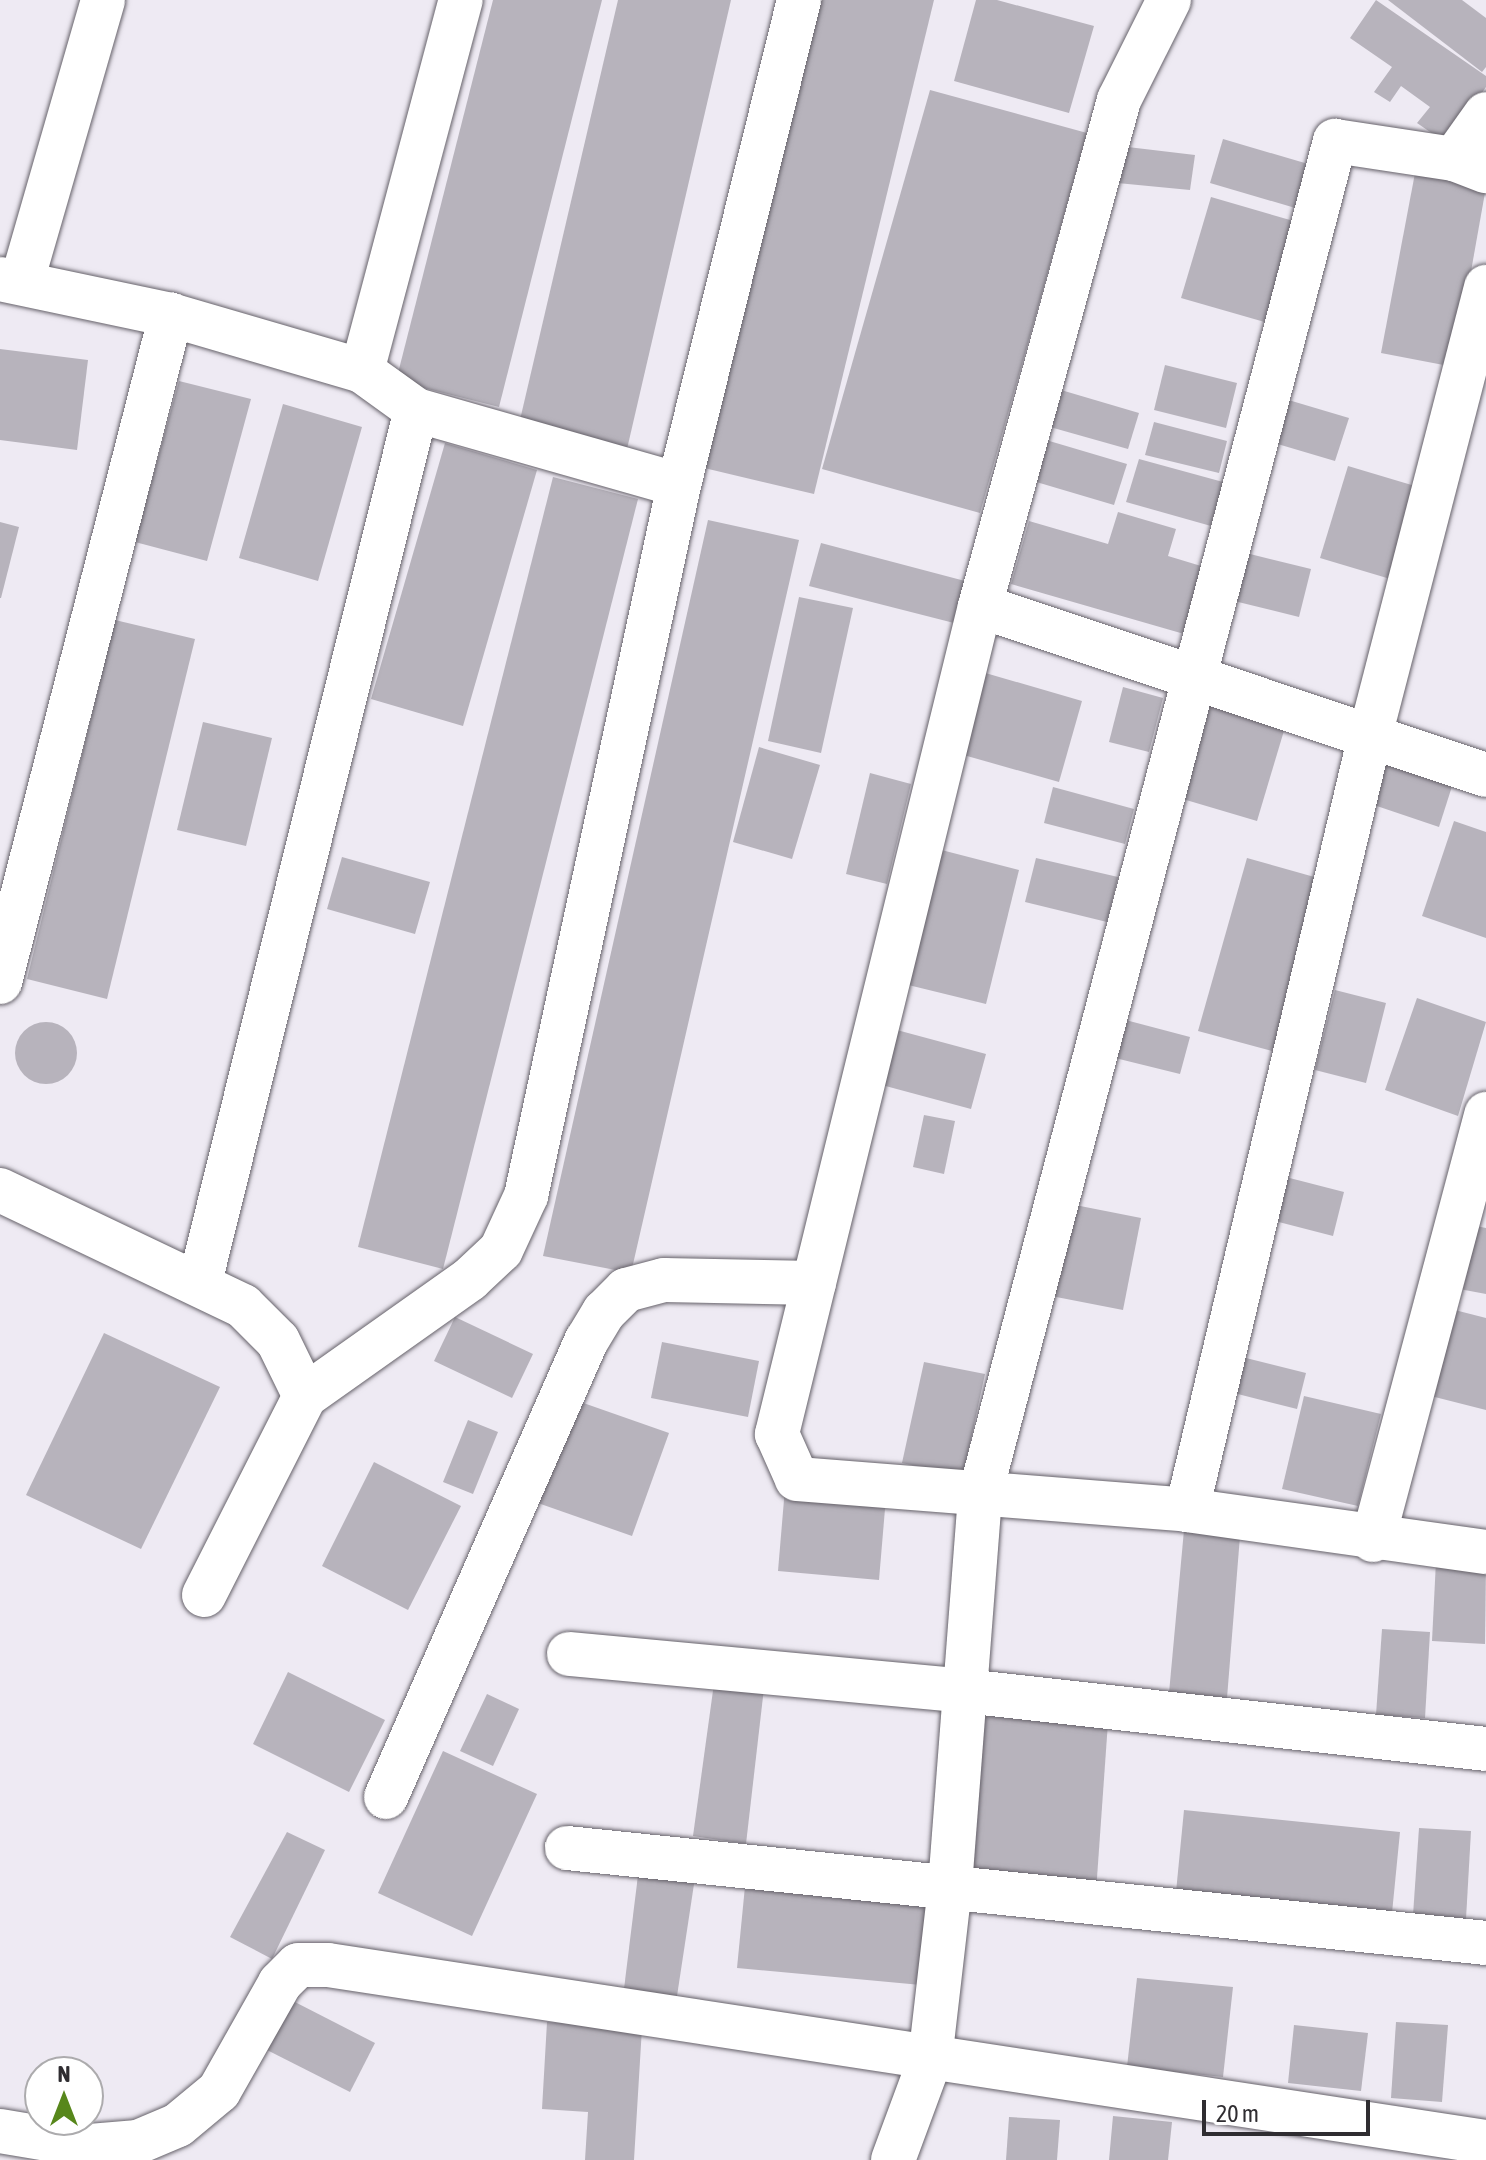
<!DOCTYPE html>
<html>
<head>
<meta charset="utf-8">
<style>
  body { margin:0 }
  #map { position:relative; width:1486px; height:2160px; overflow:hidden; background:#eeeaf3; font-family:"Asap Condensed",sans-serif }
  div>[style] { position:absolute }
  .building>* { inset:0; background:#b7b3bc }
  .round { border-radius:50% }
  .roads { filter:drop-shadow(0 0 2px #66626a) drop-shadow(0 0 2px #66626a) }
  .minor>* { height:44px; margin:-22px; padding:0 22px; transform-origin:22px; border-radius:22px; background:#fff }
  span { translate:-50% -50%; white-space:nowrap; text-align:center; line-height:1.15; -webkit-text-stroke:8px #fff; paint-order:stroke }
  .north { position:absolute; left:24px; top:2056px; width:80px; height:80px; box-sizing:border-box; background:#fff; border:2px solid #acabad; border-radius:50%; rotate:0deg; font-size:22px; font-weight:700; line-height:32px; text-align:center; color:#2f2d31 }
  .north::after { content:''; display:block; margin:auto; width:28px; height:36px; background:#57871b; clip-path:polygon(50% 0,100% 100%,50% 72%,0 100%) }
  .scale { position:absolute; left:1202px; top:2100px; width:168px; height:36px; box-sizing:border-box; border:4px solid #2f2d31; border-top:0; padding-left:10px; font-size:24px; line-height:28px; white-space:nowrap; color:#2f2d31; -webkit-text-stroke:6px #fff; paint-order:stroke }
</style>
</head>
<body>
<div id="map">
  <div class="building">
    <div style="clip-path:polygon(493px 0,602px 0,499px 407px,396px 381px)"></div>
    <div style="clip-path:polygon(618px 0,731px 0,624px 462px,516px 437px)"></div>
    <div style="clip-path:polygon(814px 0,934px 0,814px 494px,700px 467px)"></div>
    <div style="clip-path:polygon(976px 0,997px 0,1094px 26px,1069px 113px,954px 81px)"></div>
    <div style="clip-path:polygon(1376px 0,1486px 76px,1486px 87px,1446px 143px,1417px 123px,1430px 107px,1401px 86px,1390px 102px,1374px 92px,1392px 67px,1350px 38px)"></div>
    <div style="clip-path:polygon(1388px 0,1462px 0,1486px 18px,1486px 67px,1482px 72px)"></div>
    <div style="clip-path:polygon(930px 90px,1087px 133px,980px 513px,822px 469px)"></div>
    <div style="clip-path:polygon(1223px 139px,1315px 166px,1302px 210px,1210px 183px)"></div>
    <div style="clip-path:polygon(1111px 145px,1195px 155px,1190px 190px,1107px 182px)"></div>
    <div style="clip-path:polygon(1415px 173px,1486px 187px,1454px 367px,1381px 353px)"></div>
    <div style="clip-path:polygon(1211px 197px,1297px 222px,1268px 323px,1181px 298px)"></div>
    <div style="clip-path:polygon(0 349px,88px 360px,77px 450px,0 440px)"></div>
    <div style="clip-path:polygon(1165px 365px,1237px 383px,1226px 428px,1154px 410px)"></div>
    <div style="clip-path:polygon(179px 381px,251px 399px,207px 561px,135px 542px)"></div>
    <div style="clip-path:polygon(1061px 390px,1139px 413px,1128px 449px,1050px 427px)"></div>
    <div style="clip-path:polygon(1275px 396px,1349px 418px,1335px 461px,1261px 439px)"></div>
    <div style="clip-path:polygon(283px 404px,362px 427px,318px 581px,239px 558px)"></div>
    <div style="clip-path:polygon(1154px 422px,1227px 441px,1219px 473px,1145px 455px)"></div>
    <div style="clip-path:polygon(1046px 440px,1127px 464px,1114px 505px,1033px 481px)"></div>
    <div style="clip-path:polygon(445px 443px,537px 470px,463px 726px,371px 699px)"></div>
    <div style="clip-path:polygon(1139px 459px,1223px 482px,1211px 526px,1126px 502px)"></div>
    <div style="clip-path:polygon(1348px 466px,1425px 489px,1397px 581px,1320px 558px)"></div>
    <div style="clip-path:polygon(553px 477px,638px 499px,443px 1269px,358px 1247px)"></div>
    <div style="clip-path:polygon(1118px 512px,1176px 529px,1168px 556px,1211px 569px,1191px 636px,1011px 584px,1029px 521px,1108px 544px)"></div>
    <div style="clip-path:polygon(708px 520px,799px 540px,631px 1273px,543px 1256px)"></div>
    <div style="clip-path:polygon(0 522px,19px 527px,1px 598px,0 598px)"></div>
    <div style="clip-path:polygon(821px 543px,965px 581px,954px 623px,809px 586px)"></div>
    <div style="clip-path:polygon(1242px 552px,1311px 569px,1299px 617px,1230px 600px)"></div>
    <div style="clip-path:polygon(799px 597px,853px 608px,821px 753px,768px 741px)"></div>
    <div style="clip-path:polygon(115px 620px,195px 639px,107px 999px,27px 979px)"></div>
    <div style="clip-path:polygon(982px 672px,1082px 701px,1059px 782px,960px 754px)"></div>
    <div style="clip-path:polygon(1123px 687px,1163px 698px,1149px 752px,1109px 742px)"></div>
    <div style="clip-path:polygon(1205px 700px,1286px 724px,1257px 821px,1176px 797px)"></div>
    <div style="clip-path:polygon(203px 722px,272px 738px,246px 846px,177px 830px)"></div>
    <div style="clip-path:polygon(759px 747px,820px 765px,792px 859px,733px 842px)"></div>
    <div style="clip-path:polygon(1379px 752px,1455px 777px,1439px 827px,1362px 801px)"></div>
    <div style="clip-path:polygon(870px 773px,911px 784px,887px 884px,846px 874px)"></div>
    <div style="clip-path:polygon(1053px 787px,1134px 809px,1125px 844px,1044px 823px)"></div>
    <div style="clip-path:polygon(1454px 821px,1486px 832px,1486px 938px,1422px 916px)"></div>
    <div style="clip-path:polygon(926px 846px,1019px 870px,986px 1004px,892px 981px)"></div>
    <div style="clip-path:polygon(342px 857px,430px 882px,415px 934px,327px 909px)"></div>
    <div style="clip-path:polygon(1036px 858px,1118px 877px,1107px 922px,1025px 902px)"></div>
    <div style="clip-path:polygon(1247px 858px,1325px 880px,1276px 1052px,1198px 1031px)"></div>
    <div style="clip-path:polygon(1335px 990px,1386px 1003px,1366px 1083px,1315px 1070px)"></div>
    <div style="clip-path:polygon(1417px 998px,1486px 1022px,1458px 1116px,1385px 1090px)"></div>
    <div style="clip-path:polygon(1118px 1018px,1190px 1037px,1180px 1074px,1107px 1056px)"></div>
    <div class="round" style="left:15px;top:1022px;width:62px;height:62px"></div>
    <div style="clip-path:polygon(882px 1026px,986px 1054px,971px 1109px,867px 1081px)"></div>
    <div style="clip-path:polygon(924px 1115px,955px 1121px,944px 1174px,913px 1167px)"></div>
    <div style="clip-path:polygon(1278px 1175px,1344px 1192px,1333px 1236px,1267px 1219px)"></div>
    <div style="clip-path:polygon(1065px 1203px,1141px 1218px,1123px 1310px,1046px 1295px)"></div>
    <div style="clip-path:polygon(1466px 1224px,1486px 1228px,1486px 1294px,1454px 1288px)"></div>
    <div style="clip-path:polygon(1443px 1307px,1486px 1318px,1486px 1410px,1423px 1394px)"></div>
    <div style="clip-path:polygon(455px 1317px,533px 1354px,512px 1398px,434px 1361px)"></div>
    <div style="clip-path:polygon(104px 1333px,220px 1387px,141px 1549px,26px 1495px)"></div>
    <div style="clip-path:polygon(662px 1342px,759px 1361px,748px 1417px,651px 1398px)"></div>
    <div style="clip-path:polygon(1234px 1355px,1306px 1373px,1297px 1409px,1226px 1391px)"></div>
    <div style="clip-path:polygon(924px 1362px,985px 1374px,963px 1476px,902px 1463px)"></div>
    <div style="clip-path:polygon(1304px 1396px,1381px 1414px,1358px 1506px,1282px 1489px)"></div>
    <div style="clip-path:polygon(572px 1399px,669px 1433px,632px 1536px,535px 1502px)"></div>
    <div style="clip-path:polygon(468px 1420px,498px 1432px,473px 1494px,443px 1482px)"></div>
    <div style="clip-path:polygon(374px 1462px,461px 1506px,408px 1610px,322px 1566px)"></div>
    <div style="clip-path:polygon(785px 1488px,886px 1497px,879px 1580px,778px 1571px)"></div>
    <div style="clip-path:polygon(1184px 1530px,1240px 1536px,1227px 1698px,1169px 1693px)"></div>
    <div style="clip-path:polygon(1436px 1561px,1486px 1563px,1485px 1644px,1432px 1641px)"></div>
    <div style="clip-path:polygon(1382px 1629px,1430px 1632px,1425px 1718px,1376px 1715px)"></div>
    <div style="clip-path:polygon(288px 1672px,385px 1720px,349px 1792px,253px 1744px)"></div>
    <div style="clip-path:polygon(715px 1676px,764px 1688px,746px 1844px,693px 1836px)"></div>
    <div style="clip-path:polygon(487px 1694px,519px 1709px,493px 1766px,460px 1751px)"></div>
    <div style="clip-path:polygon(972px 1699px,1109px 1708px,1096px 1892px,959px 1882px)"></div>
    <div style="clip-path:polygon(443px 1751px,537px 1794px,472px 1936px,378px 1893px)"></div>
    <div style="clip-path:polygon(1184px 1810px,1400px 1832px,1392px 1913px,1176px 1892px)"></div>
    <div style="clip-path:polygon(1419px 1828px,1471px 1831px,1466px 1919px,1413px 1915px)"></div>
    <div style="clip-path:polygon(287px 1832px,325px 1850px,272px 1959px,230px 1937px)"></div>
    <div style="clip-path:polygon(639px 1867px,696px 1871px,677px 1996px,623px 1997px)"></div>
    <div style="clip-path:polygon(746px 1876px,930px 1893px,921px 1985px,737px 1968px)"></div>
    <div style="clip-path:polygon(1137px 1978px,1233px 1987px,1223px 2077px,1127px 2067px)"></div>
    <div style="clip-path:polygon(291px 2000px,375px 2043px,350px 2092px,265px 2049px)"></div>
    <div style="clip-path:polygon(547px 2022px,642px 2028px,634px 2160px,585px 2160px,588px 2112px,542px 2109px)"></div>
    <div style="clip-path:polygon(1396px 2022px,1448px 2025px,1442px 2102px,1391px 2098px)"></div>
    <div style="clip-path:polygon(1294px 2025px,1368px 2033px,1361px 2091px,1288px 2083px)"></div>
    <div style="clip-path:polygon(1113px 2116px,1172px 2122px,1168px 2160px,1109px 2160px)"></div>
    <div style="clip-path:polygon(1009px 2117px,1060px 2120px,1057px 2160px,1006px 2160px)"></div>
  </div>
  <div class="roads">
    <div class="minor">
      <div style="left:1169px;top:0;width:112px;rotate:116.6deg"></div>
      <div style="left:1119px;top:100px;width:525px;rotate:105.36deg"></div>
      <div style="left:980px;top:606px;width:853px;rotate:103.78deg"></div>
      <div style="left:777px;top:1434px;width:49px;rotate:66deg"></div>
      <div style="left:797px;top:1479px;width:391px;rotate:4.5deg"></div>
      <div style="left:1187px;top:1510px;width:302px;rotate:8deg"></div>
      <div style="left:1454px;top:159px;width:55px;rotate:-54.6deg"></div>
      <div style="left:0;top:279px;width:175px;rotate:11.9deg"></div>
      <div style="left:171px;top:315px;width:199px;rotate:16.3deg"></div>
      <div style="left:362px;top:371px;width:67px;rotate:35.8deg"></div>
      <div style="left:416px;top:410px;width:273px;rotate:15.9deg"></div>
      <div style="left:22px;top:281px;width:292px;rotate:-73.9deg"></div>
      <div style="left:362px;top:371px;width:384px;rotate:-75.1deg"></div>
      <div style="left:980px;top:606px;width:533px;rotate:18.47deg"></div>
      <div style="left:0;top:982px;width:689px;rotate:-75.62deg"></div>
      <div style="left:0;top:1190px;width:269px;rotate:25.5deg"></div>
      <div style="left:243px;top:1306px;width:49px;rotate:45deg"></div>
      <div style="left:278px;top:1341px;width:61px;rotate:63.9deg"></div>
      <div style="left:200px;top:1282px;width:898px;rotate:-76.09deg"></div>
      <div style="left:1187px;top:1510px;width:795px;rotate:-76.7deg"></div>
      <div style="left:1370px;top:736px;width:464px;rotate:-75.5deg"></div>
      <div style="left:1373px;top:1540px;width:441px;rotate:-75.1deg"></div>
      <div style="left:204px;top:1595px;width:223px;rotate:-63.1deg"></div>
      <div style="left:305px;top:1396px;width:202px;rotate:-35.3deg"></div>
      <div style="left:470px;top:1279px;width:42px;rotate:-43.1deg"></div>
      <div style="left:501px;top:1250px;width:60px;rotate:-65.2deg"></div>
      <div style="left:526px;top:1196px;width:727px;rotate:-77.86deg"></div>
      <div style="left:679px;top:485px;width:500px;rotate:-76.1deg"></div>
      <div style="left:569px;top:1654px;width:398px;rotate:5.3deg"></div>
      <div style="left:965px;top:1691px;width:524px;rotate:6.35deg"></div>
      <div style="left:386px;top:1797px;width:499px;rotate:-66.3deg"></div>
      <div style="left:587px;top:1340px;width:33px;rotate:-59deg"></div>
      <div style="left:604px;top:1312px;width:31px;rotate:-45deg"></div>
      <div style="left:626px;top:1290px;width:39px;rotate:-15deg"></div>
      <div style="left:664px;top:1280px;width:150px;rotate:1.1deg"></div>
      <div style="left:567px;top:1848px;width:924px;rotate:5.9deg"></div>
      <div style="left:0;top:2131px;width:91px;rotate:9.5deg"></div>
      <div style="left:90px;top:2146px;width:48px;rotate:-4.8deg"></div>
      <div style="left:138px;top:2142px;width:43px;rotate:-23deg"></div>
      <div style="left:178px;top:2125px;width:53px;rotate:-39.7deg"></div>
      <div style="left:219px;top:2091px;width:124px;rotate:-60.5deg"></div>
      <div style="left:280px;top:1983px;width:25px;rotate:-45deg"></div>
      <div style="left:298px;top:1965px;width:30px"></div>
      <div style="left:328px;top:1965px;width:1171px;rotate:8.69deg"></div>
      <div style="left:893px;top:2160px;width:107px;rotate:-69.7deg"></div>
      <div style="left:930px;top:2060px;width:175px;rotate:-83.4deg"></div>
      <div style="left:950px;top:1886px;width:392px;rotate:-85.6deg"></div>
      <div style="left:980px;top:1495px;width:1400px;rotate:-75.31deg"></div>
      <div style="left:1335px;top:141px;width:120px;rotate:8.6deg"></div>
      <div style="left:1454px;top:159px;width:34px;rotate:21deg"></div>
    </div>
  </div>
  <div class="north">N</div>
  <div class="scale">20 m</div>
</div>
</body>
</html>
